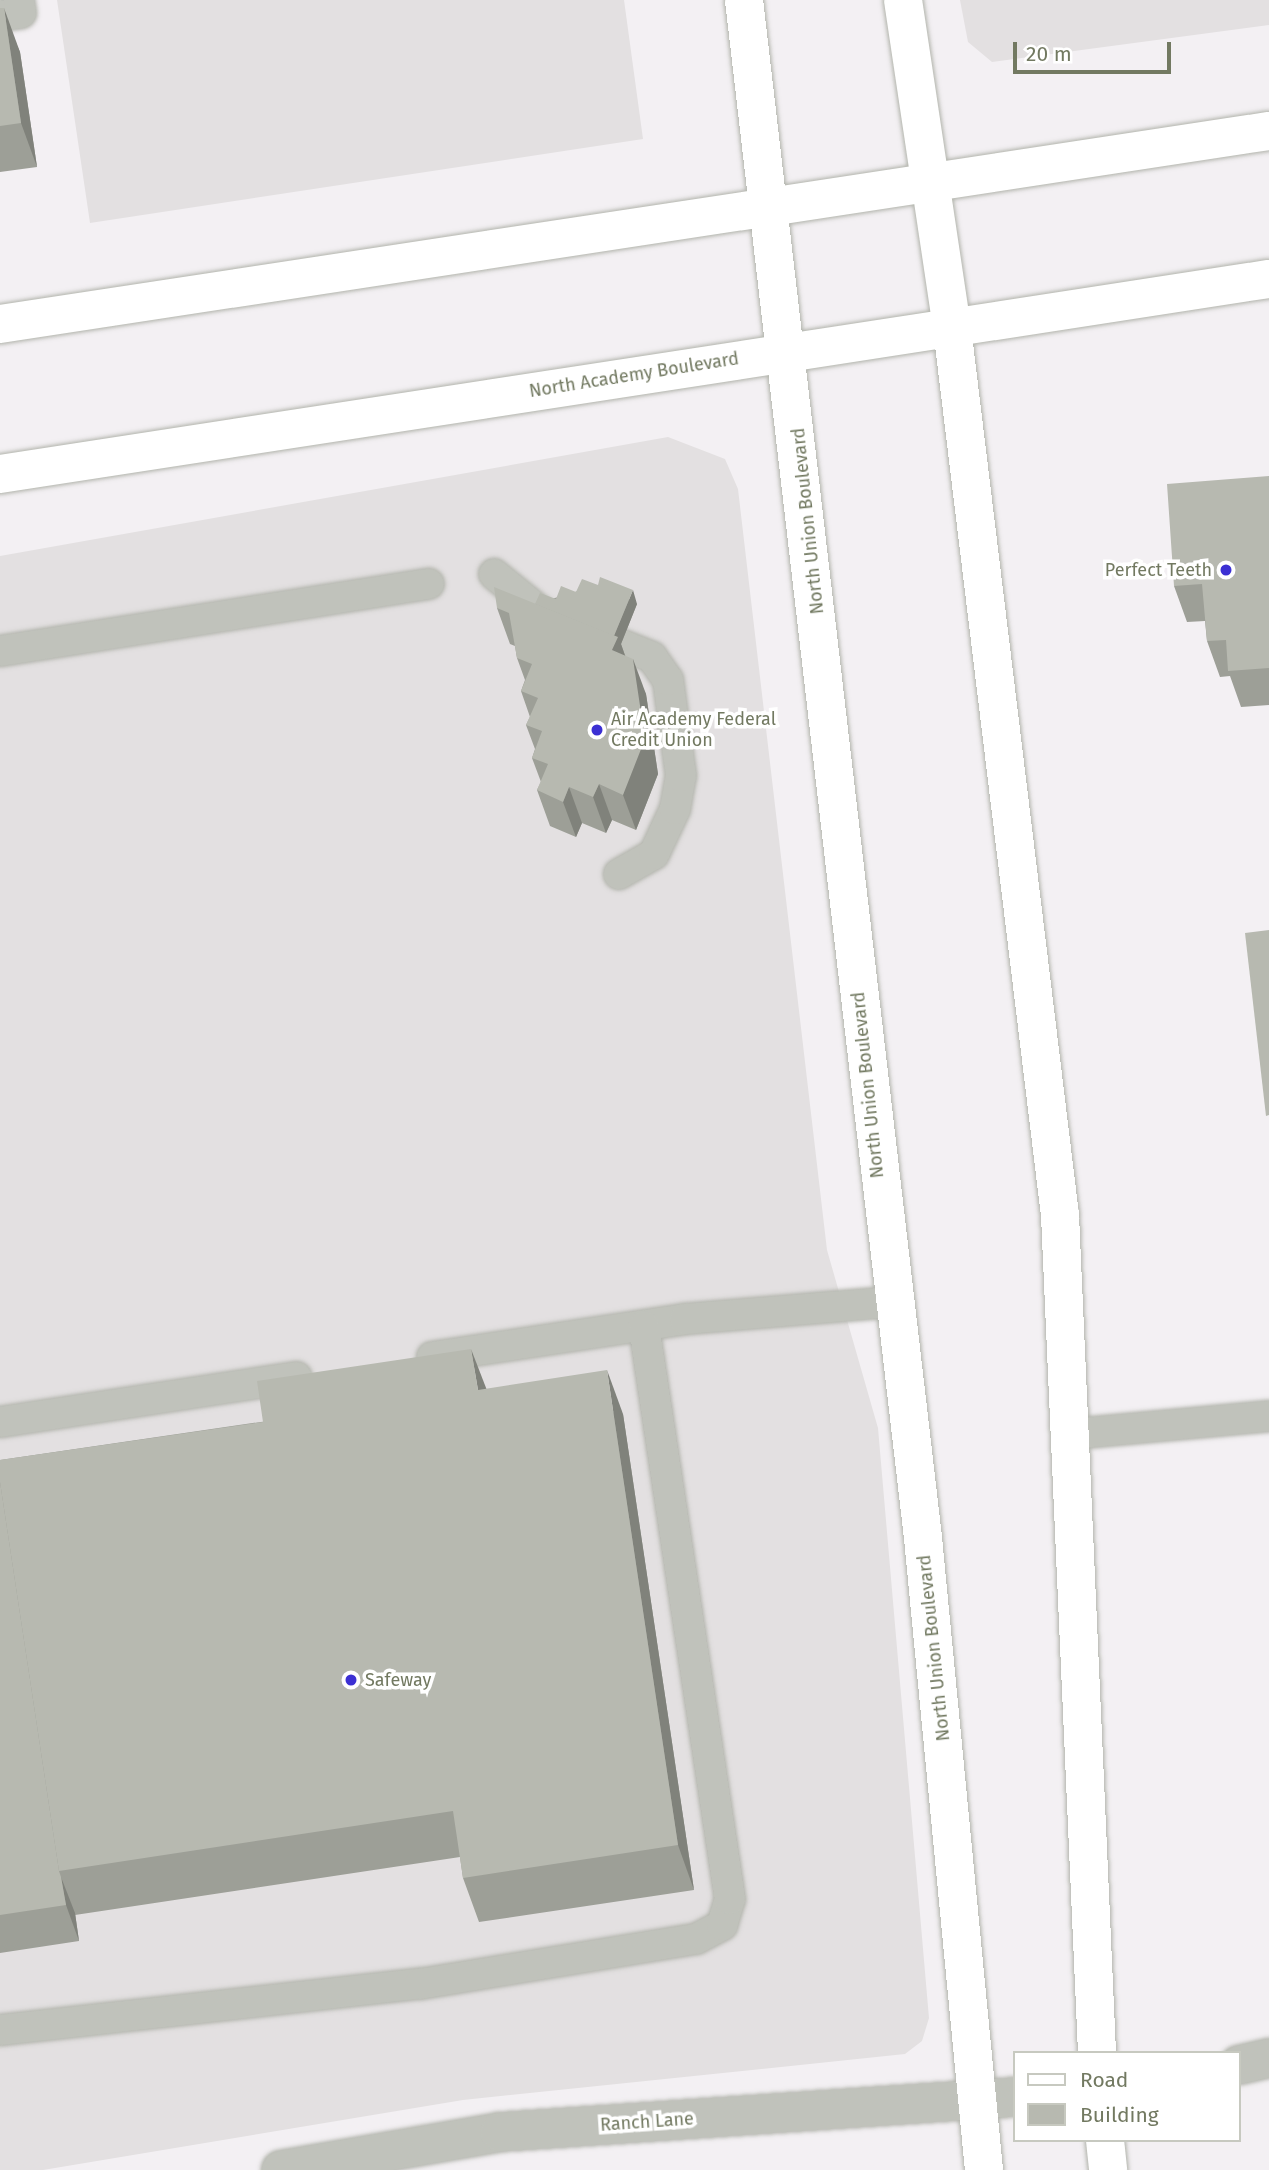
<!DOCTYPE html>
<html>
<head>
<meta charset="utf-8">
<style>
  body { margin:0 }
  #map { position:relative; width:1269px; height:2170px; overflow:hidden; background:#f3f0f3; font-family:"Fira Sans",sans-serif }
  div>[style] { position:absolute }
  .built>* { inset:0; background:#e3e0e1 }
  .roads { filter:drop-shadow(0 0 2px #b2b4ac) drop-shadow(0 0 2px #b2b4ac) }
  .lane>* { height:30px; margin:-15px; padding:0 15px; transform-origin:15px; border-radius:15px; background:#c0c2bb }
  .street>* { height:38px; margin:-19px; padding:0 19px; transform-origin:19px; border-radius:19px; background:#c0c2bb }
  .primary>* { height:38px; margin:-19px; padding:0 19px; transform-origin:19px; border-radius:19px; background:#fff }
  .highway>* { height:38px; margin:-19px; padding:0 19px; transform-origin:19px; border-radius:19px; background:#fff }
  .wall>* { inset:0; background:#9d9f97 }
  .shaded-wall>* { inset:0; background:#80827b }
  .building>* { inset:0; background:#b7b9b0 }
  .dots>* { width:19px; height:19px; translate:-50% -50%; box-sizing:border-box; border:4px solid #fff; border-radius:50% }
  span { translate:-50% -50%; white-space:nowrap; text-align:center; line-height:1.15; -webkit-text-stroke:7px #fff; paint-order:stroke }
  .street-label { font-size:18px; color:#727961 }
  .poi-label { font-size:18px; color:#727961 }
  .right { translate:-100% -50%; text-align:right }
  .left { translate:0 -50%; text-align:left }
  .legend { position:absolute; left:1013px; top:2051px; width:228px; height:91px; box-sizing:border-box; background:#fff; border:2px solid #c7c9c0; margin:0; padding:9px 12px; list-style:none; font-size:21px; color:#727961 }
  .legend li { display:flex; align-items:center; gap:14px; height:35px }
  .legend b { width:35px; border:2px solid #c7c9c0 }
  .scale { position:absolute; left:1013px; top:42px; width:158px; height:32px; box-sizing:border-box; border:4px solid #727961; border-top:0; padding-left:9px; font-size:21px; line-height:24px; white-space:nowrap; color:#727961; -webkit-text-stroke:5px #fff; paint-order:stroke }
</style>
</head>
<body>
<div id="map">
  <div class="built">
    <div style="clip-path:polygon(57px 0,624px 0,643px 139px,90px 223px)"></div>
    <div style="clip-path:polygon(960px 0,1269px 0,1269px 25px,992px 62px,968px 42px)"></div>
    <div style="clip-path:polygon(668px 437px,725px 459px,738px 489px,827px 1250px,878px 1428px,929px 2018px,922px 2041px,905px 2054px,463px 2100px,43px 2170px,0 2170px,0 556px)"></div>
  </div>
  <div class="roads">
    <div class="lane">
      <div style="left:0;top:16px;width:21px;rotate:-8deg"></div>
      <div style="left:21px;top:13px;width:13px;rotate:-99deg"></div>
      <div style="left:494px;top:574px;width:62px;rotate:39.1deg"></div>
      <div style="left:0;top:651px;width:434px;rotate:-8.9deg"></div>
      <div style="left:619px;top:874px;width:40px;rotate:-29.7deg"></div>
      <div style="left:654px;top:854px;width:50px;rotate:-65deg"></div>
      <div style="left:675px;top:809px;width:34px;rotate:-80deg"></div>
      <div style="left:681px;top:776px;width:97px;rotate:-97.7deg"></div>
      <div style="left:668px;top:680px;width:28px;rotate:-125deg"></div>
      <div style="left:652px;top:657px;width:35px;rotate:-158deg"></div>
      <div style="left:432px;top:1357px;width:256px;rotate:-8.5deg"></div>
      <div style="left:685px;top:1319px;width:207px;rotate:-4.7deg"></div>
      <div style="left:0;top:1422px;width:300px;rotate:-8.6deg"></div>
      <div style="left:1072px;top:1434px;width:198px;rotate:-5.2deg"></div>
      <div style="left:0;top:2030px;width:423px;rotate:-6.3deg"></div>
      <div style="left:420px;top:1984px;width:280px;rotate:-9.3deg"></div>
      <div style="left:696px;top:1939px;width:30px;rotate:-28deg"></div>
      <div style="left:722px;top:1925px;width:27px;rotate:-73deg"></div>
      <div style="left:730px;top:1899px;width:579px;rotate:-98.54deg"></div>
    </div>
    <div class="street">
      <div style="left:1239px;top:2065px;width:31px;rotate:-13deg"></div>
      <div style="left:281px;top:2170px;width:222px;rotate:-9.8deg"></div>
      <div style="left:500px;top:2132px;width:516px;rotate:-3.89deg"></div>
    </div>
    <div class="primary">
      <div style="left:744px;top:0;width:1548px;rotate:83.36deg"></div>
      <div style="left:923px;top:1538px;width:635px;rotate:84.49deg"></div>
      <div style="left:903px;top:0;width:332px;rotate:81.5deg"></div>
      <div style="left:952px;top:328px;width:894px;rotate:83.06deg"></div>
      <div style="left:1060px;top:1215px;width:839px;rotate:87.47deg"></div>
      <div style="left:1105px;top:2140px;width:30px;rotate:84deg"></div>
    </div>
    <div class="highway">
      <div style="left:0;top:324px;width:1284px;rotate:-8.65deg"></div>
      <div style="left:0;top:474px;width:1284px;rotate:-8.74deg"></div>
    </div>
  </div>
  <div class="wall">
    <div style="clip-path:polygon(0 8px,20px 52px,37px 167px,0 172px)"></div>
    <div style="clip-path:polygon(1269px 476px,1269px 705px,1241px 707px,1230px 676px,1220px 677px,1207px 641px,1205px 621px,1187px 622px,1174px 586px)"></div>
    <div style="clip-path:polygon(598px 585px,637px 604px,621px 644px,625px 655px,646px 694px,658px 774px,636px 830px,612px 820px,606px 833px,582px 823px,576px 837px,550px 826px,537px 790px,541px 782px,532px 758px,535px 749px,526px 725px,530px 717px,521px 691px,525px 680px,517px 658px,515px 646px,510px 644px,497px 608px,535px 604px)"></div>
    <div style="clip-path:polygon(486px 1389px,623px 1414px,694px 1890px,479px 1922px,463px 1878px,460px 1857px,75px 1915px,75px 1913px,79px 1941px,0 1953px,0 1460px)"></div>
  </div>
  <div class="shaded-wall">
    <div style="clip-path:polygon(4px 8px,20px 52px,37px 167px,21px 123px)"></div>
    <div style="clip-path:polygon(633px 590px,637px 604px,621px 644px,631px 673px,607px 652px)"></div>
    <div style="clip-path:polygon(633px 659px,646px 694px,658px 774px,636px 830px,623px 795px)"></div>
    <div style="clip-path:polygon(599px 784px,612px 820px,606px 833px,593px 797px)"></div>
    <div style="clip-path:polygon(569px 787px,582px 823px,576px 837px,563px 802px)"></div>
    <div style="clip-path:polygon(471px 1349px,488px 1393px,478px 1390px)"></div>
    <div style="clip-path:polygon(607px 1370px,623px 1414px,694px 1890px,678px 1845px)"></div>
    <div style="clip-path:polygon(61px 1877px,75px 1913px,79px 1941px,66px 1905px)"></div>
  </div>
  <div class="building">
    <div style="clip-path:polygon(0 8px,4px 8px,21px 123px,0 126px)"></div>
    <div style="clip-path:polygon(1269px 476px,1269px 668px,1228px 671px,1226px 640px,1207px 641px,1202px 584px,1174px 586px,1167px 484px)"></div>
    <div style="clip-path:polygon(600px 577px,633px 590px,614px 636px,535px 604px,540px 593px,556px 599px,561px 586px,576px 592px,582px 579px,598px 585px)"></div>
    <div style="clip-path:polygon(494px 587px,618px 637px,612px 650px,633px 659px,645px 739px,623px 795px,599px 784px,593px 797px,569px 787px,563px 802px,537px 790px,548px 764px,532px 758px,542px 731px,526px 725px,538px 698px,521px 691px,532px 664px,517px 658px,509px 613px,497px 608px)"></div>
    <div style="clip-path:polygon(1269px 930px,1269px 1115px,1266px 1116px,1245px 933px)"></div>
    <div style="clip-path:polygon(471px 1349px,478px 1390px,607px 1370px,678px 1845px,463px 1878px,453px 1811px,59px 1871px,0 1482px,0 1460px,263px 1422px,257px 1381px)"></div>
    <div style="clip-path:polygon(0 1482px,59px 1871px,61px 1877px,66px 1905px,0 1915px)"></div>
  </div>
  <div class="dots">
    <div style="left:1226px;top:570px;background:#3c30d3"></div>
    <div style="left:597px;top:730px;background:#3c30d3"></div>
    <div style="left:351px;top:1680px;background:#3c30d3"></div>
  </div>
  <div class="street-label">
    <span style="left:634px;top:375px;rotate:-9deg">North Academy Boulevard</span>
    <span style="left:808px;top:521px;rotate:-96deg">North Union Boulevard</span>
    <span style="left:868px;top:1085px;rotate:-96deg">North Union Boulevard</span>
    <span style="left:934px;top:1648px;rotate:-96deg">North Union Boulevard</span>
    <span style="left:647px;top:2122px;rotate:-4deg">Ranch Lane</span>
  </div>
  <div class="poi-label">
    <span class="right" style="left:1212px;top:570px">Perfect Teeth</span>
    <span class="left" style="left:611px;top:730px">Air Academy Federal<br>Credit Union</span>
    <span class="left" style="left:365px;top:1680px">Safeway</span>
  </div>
  <ul class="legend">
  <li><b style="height:9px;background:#fff"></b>Road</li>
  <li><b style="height:19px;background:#b7b9b0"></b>Building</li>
  </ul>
  <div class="scale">20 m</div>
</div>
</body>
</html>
